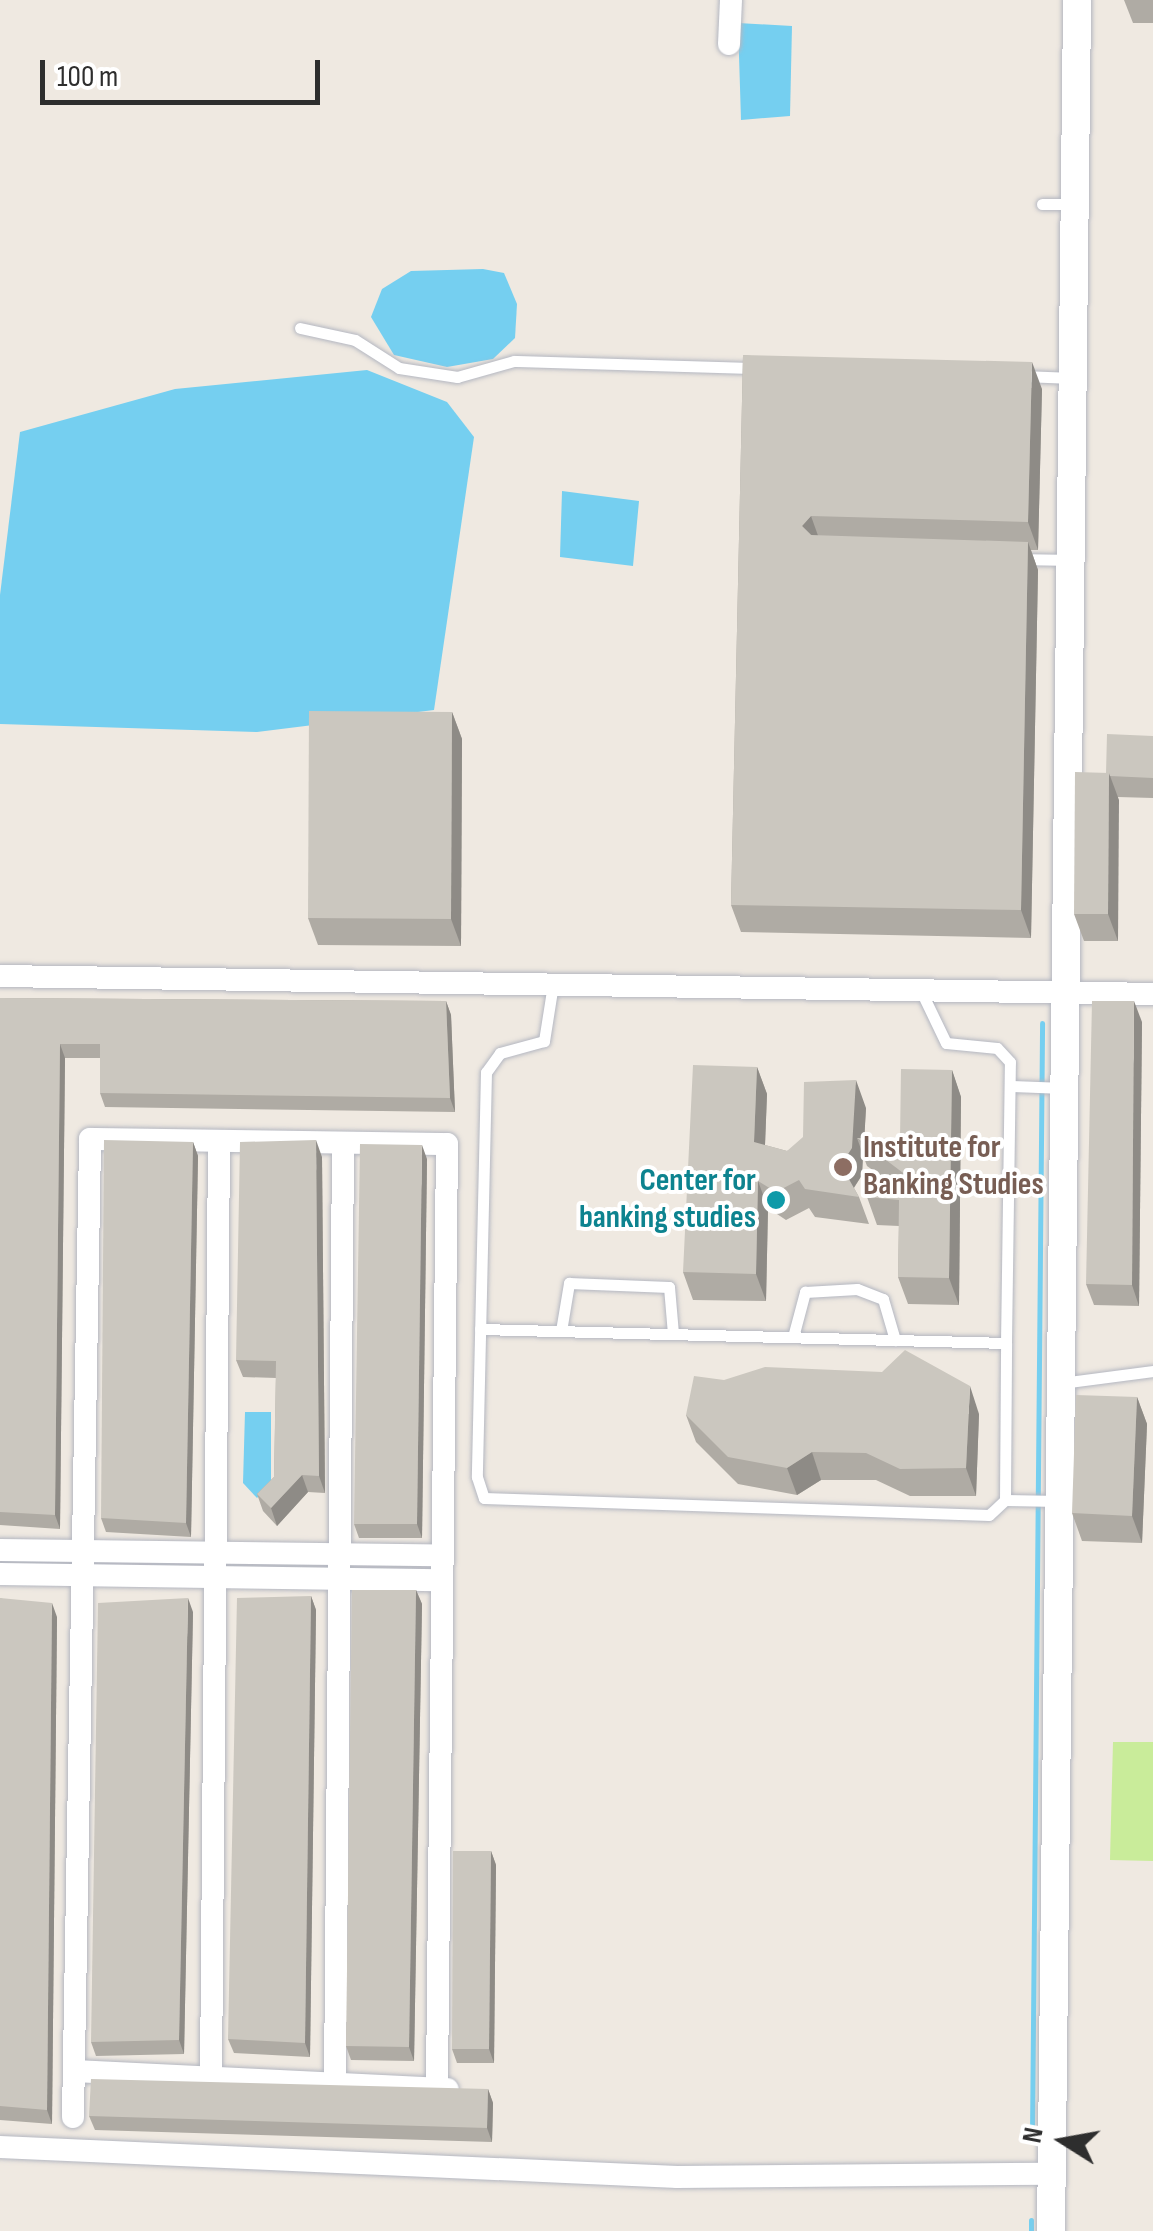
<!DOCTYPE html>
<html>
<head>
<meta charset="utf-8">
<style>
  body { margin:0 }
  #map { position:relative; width:1153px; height:2231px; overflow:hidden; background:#efe9e1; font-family:"Sofia Sans Condensed",sans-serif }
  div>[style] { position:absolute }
  .pitch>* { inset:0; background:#c9ec9a }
  .water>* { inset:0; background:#75cff0 }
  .stream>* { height:5px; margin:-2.5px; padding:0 2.5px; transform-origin:2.5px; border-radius:2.5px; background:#75cff0 }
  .roads { filter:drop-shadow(0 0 2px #b4b7c1) drop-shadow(0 0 2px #b4b7c1) }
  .service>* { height:11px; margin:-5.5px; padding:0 5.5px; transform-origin:5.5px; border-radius:5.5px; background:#fff }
  .minor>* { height:22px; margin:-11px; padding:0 11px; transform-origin:11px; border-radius:11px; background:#fff }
  .tertiary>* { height:28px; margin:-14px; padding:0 14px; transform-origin:14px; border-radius:14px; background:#fff }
  .wall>* { inset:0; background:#afaba4 }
  .shaded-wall>* { inset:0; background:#8e8b86 }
  .building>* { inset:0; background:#cbc7bf }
  .dots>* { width:28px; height:28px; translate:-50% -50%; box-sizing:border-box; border:5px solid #fff; border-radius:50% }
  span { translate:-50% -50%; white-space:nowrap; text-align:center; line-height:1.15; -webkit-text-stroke:8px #fff; paint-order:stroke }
  .education-label { font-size:32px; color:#785e54; font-weight:700 }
  .left { translate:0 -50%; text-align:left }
  .culture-label { font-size:32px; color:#0d838f; font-weight:700 }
  .right { translate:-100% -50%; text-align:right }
  .north { position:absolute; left:1013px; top:2091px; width:100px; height:100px; -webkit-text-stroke:8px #fff; paint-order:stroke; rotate:281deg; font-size:28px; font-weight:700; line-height:40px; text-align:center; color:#2e2e2e }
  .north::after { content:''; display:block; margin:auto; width:35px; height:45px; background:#2e2e2e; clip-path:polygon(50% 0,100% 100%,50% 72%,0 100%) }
  .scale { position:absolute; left:40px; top:60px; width:280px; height:45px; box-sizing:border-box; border:5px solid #2e2e2e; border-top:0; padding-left:12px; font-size:30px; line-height:35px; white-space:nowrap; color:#2e2e2e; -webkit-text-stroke:8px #fff; paint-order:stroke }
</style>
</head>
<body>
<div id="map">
  <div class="pitch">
    <div style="clip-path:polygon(1113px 1742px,1153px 1742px,1153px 1861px,1110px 1860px)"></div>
  </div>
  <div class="water">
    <div style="clip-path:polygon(738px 23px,792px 26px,790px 116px,741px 120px)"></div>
    <div style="clip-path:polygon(483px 269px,504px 273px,517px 304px,515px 338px,493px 359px,447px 367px,394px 355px,371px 317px,382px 289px,411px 271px)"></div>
    <div style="clip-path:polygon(367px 370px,447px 402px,474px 437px,434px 710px,257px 732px,0 724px,0 595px,20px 432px,175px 389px)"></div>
    <div style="clip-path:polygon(562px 491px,639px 501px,633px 566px,560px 557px)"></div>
    <div style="clip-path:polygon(245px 1412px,271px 1412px,271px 1484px,257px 1498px,243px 1483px)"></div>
  </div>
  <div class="stream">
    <div style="left:1032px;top:2135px;width:1112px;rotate:-89.48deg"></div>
    <div style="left:1031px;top:2231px;width:11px;rotate:-90deg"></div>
  </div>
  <div class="roads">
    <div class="service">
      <div style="left:1042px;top:204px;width:33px"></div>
      <div style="left:300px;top:328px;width:56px;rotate:12.3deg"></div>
      <div style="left:355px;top:340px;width:52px;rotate:32.5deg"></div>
      <div style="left:399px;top:368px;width:59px;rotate:8.8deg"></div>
      <div style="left:457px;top:377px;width:59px;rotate:-15.7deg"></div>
      <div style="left:514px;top:361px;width:240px;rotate:1.7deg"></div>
      <div style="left:1022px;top:376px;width:51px;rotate:2.2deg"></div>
      <div style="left:1019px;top:559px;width:51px;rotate:1.1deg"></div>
      <div style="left:553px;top:984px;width:58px;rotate:99deg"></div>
      <div style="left:544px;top:1041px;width:46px;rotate:164.7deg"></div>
      <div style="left:500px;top:1053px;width:24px;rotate:126deg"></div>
      <div style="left:486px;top:1072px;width:405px;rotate:91.3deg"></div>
      <div style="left:477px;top:1477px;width:22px;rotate:72deg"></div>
      <div style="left:484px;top:1498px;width:505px;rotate:1.93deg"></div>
      <div style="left:989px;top:1515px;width:22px;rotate:-43deg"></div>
      <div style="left:1005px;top:1500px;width:157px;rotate:-89.6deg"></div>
      <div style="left:1011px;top:1086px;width:54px;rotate:2.1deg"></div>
      <div style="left:480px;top:1329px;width:526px;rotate:1.52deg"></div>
      <div style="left:1006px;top:1343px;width:281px;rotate:-89.2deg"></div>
      <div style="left:1010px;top:1062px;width:19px;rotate:-133deg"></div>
      <div style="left:997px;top:1048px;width:51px;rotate:-174.4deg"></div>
      <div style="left:946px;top:1043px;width:60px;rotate:-115.7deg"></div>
      <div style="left:561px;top:1331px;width:49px;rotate:-80.5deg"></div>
      <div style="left:569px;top:1283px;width:100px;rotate:2.3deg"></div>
      <div style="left:669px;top:1287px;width:47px;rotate:85.1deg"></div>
      <div style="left:793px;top:1337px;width:47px;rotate:-75.1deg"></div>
      <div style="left:805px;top:1292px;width:52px;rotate:-3.3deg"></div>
      <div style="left:857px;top:1289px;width:28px;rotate:21deg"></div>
      <div style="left:883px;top:1299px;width:43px;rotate:73.7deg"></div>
      <div style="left:1061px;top:1383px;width:93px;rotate:-7.4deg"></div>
      <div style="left:1005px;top:1500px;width:55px;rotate:1deg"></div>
    </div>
    <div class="minor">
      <div style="left:729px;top:44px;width:44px;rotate:-87.4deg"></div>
      <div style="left:0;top:976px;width:1153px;rotate:0.89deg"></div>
      <div style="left:0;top:1550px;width:440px;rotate:0.7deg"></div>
      <div style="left:0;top:1574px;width:440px;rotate:0.8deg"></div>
      <div style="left:75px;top:2071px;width:373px;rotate:2.8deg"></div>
      <div style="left:211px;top:2077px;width:936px;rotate:-89.51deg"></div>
      <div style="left:335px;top:2083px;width:940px;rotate:-89.51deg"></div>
      <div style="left:73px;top:2117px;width:978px;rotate:-89deg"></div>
      <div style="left:90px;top:1139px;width:357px;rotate:0.8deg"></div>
      <div style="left:447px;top:1144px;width:944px;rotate:90.61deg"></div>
      <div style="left:0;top:2147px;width:678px;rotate:2.54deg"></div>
      <div style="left:677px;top:2177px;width:375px;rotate:-0.5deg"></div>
    </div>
    <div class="tertiary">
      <div style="left:1051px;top:2231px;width:2231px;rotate:-89.33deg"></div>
    </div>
  </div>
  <div class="wall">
    <div style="clip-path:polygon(1124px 0,1153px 0,1153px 23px,1133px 23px)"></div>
    <div style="clip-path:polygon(743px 355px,1042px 389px,1038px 550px,1031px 550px,1038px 570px,1031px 938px,741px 932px,731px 905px)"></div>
    <div style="clip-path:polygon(452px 712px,462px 739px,461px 946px,318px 945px,308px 918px)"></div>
    <div style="clip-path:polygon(1153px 736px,1153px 798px,1118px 797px,1118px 941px,1084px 941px,1074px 914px,1106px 773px)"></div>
    <div style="clip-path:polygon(0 998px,446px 1001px,451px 1015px,455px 1112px,105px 1107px,100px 1093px,100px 1058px,65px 1058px,60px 1529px,0 1525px)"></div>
    <div style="clip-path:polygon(1142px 1022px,1139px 1306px,1094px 1305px,1086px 1284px)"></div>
    <div style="clip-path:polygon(757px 1067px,767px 1094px,765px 1145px,787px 1151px,866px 1108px,864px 1139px,900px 1139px,952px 1070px,961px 1097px,959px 1305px,908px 1304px,898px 1277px,899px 1226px,877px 1225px,867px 1197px,895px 1186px,867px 1166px,863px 1155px,862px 1175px,854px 1188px,859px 1197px,869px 1224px,815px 1217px,809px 1208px,786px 1220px,768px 1208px,766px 1301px,693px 1300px,683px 1272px)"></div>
    <div style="clip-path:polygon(193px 1142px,198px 1156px,191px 1537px,106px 1532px,101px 1518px)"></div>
    <div style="clip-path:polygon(322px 1157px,325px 1493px,308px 1492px,277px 1526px,263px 1511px,257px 1494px,274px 1477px,276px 1378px,243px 1377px,236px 1360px)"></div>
    <div style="clip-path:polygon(427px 1159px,422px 1538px,359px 1538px,354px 1524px)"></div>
    <div style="clip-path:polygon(1137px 1397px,1147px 1424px,1142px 1543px,1082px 1541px,1072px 1513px)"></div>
    <div style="clip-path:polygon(979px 1414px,976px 1496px,910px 1496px,876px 1480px,821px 1480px,797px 1495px,738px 1484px,696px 1442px,686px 1415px)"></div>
    <div style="clip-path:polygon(416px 1590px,422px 1604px,414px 2061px,351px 2060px,346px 2046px)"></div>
    <div style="clip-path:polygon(311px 1596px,316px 1610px,310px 2057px,234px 2053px,228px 2039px)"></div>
    <div style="clip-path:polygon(0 1598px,57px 1617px,52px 2124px,0 2120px)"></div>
    <div style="clip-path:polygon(193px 1612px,184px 2054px,96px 2056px,91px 2042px)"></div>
    <div style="clip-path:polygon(491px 1851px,496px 1865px,494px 2063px,457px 2063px,452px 2049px)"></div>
    <div style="clip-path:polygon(488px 2089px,493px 2103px,492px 2142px,95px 2130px,89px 2116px)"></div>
  </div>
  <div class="shaded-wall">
    <div style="clip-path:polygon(1032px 362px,1042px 389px,1038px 550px,1028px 522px)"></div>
    <div style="clip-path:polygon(811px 516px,821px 544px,802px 526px)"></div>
    <div style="clip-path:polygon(1028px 542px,1038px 570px,1031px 938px,1021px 910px)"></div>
    <div style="clip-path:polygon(452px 712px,462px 739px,461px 946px,451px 919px)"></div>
    <div style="clip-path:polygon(1109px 773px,1119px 800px,1118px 941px,1108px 914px)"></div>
    <div style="clip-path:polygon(446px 1001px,451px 1015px,455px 1112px,450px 1098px)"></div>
    <div style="clip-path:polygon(1134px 1001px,1142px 1022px,1139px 1306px,1132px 1285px)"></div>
    <div style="clip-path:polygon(60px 1044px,65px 1058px,60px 1529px,55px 1515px)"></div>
    <div style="clip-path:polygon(757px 1067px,767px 1094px,764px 1170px,754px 1142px)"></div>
    <div style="clip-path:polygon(952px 1070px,961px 1097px,959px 1305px,949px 1278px)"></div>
    <div style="clip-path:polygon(856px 1080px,866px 1108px,864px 1144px,857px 1138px,863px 1155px,862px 1175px,851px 1192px,841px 1165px)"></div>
    <div style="clip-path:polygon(316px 1140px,322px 1157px,325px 1493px,319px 1476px)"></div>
    <div style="clip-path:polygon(193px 1142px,198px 1156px,191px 1537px,186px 1523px)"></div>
    <div style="clip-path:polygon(422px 1145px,427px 1159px,422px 1538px,417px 1524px)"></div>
    <div style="clip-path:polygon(758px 1181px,768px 1208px,766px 1301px,756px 1274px)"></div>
    <div style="clip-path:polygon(970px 1386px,979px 1414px,976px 1496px,966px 1468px)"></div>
    <div style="clip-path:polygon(1137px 1397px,1147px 1424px,1142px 1543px,1132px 1516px)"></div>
    <div style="clip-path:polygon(812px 1452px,821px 1480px,797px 1495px,787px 1468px)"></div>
    <div style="clip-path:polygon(302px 1475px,308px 1492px,277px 1526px,271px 1508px)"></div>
    <div style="clip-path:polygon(416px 1590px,422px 1604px,414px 2061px,409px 2047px)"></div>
    <div style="clip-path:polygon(311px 1596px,316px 1610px,310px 2057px,305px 2043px)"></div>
    <div style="clip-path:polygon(188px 1598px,193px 1612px,184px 2054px,179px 2040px)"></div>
    <div style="clip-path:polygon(52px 1603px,57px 1617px,52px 2124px,47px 2110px)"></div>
    <div style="clip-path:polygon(491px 1851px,496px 1865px,494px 2063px,489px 2049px)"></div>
    <div style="clip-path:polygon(488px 2089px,493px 2103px,492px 2142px,487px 2128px)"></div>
  </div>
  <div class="building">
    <div style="clip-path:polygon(743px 355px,1032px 362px,1028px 522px,811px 516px,802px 526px,811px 535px,1028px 542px,1021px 910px,731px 905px)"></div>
    <div style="clip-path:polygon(309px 711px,452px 712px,451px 919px,308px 918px)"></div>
    <div style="clip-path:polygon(1107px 734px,1153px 736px,1153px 778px,1110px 776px,1109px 773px,1106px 773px)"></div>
    <div style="clip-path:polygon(1075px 772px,1109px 773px,1108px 914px,1074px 914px)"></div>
    <div style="clip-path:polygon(0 998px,446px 1001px,450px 1098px,100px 1093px,100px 1044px,60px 1044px,55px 1515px,0 1512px)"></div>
    <div style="clip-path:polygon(1092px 1001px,1134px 1001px,1132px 1285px,1086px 1284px)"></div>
    <div style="clip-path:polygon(693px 1065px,757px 1067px,754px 1142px,787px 1151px,803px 1137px,804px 1082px,856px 1080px,852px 1148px,841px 1165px,859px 1197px,805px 1189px,799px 1180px,776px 1192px,758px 1181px,756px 1274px,683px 1272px)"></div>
    <div style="clip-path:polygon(901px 1069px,952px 1070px,949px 1278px,898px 1277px,899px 1200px,867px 1197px,867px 1188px,919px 1185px,857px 1138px,900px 1139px)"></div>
    <div style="clip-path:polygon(104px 1140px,193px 1142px,186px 1523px,101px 1518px)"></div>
    <div style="clip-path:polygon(316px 1140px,319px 1476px,302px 1475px,271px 1508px,257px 1494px,274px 1477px,276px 1361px,236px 1360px,240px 1142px)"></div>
    <div style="clip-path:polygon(360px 1144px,422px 1145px,417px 1524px,354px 1524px)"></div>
    <div style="clip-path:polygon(905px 1350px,970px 1386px,966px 1468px,900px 1469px,866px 1453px,812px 1452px,787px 1468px,728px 1457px,686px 1415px,694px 1376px,724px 1380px,765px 1367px,882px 1372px)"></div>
    <div style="clip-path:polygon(1076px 1395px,1137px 1397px,1132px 1516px,1072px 1513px)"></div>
    <div style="clip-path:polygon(352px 1590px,416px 1590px,409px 2047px,346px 2046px)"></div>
    <div style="clip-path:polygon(311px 1596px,305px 2043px,228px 2039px,237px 1598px)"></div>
    <div style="clip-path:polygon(0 1598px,52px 1603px,47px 2110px,0 2106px)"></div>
    <div style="clip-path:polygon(188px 1598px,179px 2040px,91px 2042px,98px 1603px)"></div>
    <div style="clip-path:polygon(453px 1851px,491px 1851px,489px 2049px,452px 2049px)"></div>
    <div style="clip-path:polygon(91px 2079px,488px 2089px,487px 2128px,89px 2116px)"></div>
  </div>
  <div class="dots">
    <div style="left:843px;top:1167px;background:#8d6e63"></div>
    <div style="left:776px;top:1200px;background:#0f9aa8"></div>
  </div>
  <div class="education-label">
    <span class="left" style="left:863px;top:1167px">Institute for<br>Banking Studies</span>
  </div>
  <div class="culture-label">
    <span class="right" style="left:756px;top:1200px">Center for<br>banking studies</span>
  </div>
  <div class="north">N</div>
  <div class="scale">100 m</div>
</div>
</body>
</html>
